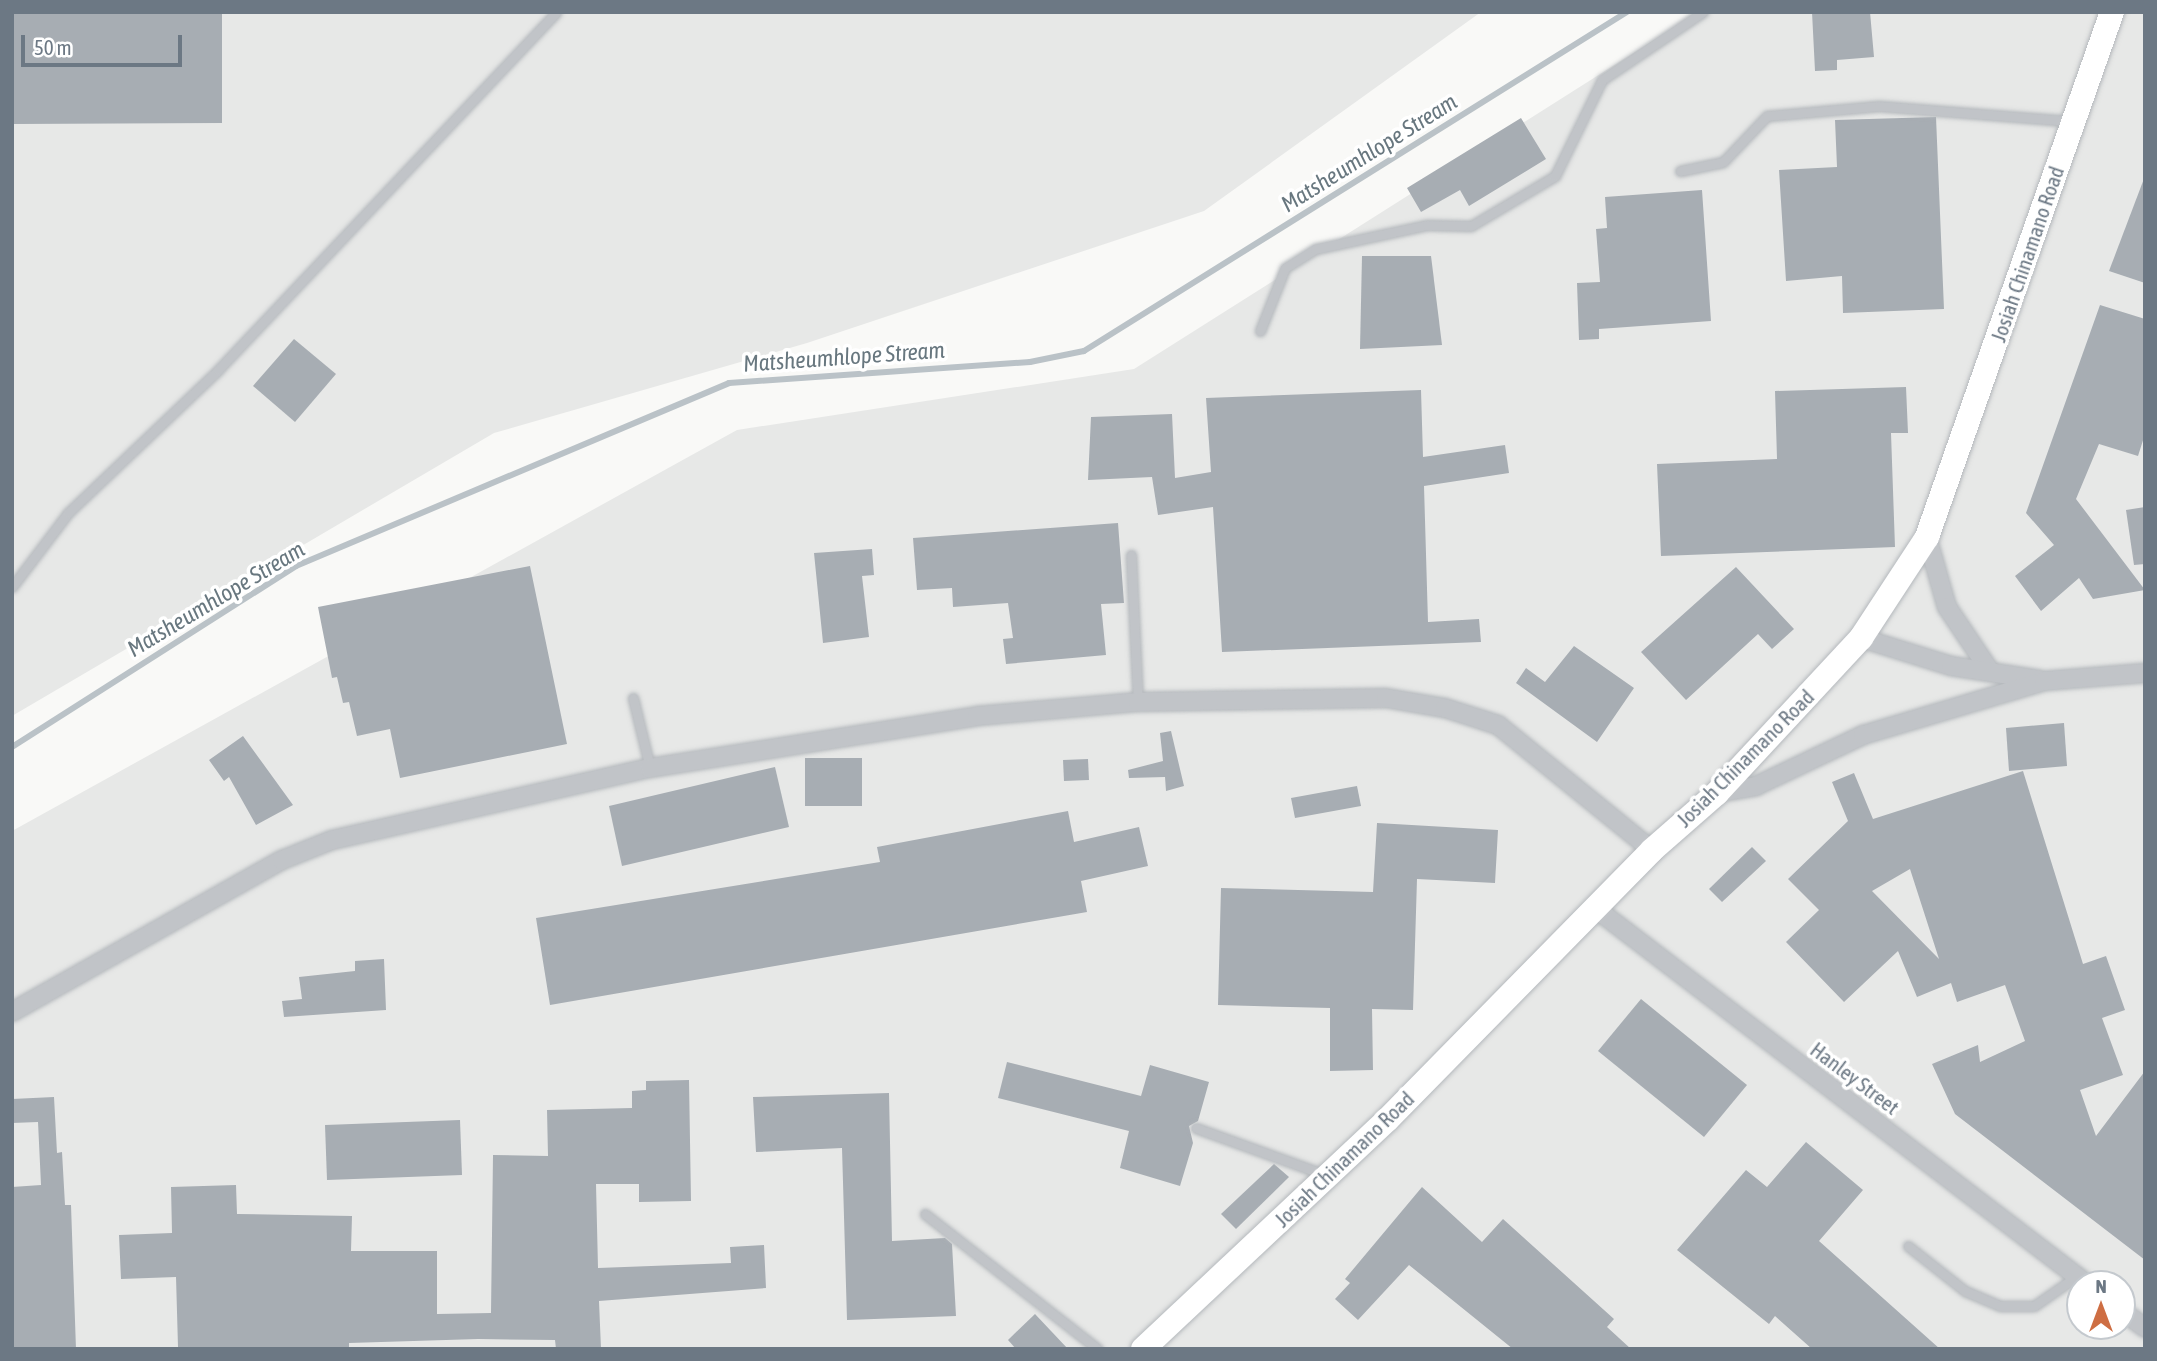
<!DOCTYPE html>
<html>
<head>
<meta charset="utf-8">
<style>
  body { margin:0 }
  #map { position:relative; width:2157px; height:1361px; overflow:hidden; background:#f9f9f7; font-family:"Asap Condensed",sans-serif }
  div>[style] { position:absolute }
  .built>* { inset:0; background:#e7e8e7 }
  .stream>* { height:6px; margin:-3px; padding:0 3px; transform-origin:3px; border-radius:3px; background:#bac2c7 }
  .building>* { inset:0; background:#a7adb3 }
  .roads { filter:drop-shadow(0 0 2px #b4b8bc) drop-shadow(0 0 2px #b4b8bc) }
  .lane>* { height:9px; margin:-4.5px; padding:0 4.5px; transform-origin:4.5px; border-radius:4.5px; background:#c1c4c8 }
  .street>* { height:18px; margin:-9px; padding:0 9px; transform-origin:9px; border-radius:9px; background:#c1c4c8 }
  .secondary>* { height:24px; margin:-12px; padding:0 12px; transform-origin:12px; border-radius:12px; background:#fff }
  span { translate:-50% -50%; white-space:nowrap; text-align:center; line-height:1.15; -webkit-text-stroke:7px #fff; paint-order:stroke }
  .street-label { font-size:21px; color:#6c7884 }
  .water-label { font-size:23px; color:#68777f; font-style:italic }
  .frame { position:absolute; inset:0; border:14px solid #6c7884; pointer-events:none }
  .north { position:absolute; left:2066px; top:1270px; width:70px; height:70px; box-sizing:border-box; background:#fff; border:2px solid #c4c9ce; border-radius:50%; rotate:0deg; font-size:19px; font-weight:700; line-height:28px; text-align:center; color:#6c7884 }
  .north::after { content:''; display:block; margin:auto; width:24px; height:32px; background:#ce6e43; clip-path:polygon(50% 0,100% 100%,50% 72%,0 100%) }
  .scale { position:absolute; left:21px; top:35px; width:161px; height:32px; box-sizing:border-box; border:4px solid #6c7884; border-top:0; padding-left:9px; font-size:21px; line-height:24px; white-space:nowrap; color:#6c7884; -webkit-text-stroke:5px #fff; paint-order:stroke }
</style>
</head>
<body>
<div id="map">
  <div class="built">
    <div style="clip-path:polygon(12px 12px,1481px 12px,1204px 211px,807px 343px,494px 433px,12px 716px)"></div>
    <div style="clip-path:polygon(evenodd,1698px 12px,2145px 12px,2145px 1349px,12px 1349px,12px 831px,737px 430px,1134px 369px,1698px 12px,2080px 1284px,2122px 1284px,2122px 1326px,2080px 1326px,2080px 1284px)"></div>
  </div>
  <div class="stream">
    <div style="left:12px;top:747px;width:337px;rotate:-32.5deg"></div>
    <div style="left:296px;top:566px;width:470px;rotate:-22.9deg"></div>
    <div style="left:729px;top:383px;width:302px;rotate:-4deg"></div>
    <div style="left:1030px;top:362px;width:55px;rotate:-11.5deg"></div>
    <div style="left:1084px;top:351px;width:640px;rotate:-31.98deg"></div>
  </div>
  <div class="building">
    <div style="clip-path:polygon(14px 12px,222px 12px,222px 123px,14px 124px)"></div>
    <div style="clip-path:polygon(1812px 12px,1870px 12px,1874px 57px,1837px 60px,1837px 70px,1815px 71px)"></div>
    <div style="clip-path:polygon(1936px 117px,1944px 309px,1843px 313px,1842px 276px,1786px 281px,1779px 170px,1837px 167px,1835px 120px)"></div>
    <div style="clip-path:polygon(1521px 118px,1546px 159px,1469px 206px,1460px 190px,1421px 212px,1407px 188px)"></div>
    <div style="clip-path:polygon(2145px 176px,2145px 283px,2109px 271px)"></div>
    <div style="clip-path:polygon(1702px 190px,1711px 321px,1599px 329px,1599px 339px,1579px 340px,1577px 283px,1600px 282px,1596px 229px,1607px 228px,1605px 197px)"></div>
    <div style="clip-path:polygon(1362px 256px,1431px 256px,1442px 345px,1360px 349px)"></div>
    <div style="clip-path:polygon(2100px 305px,2145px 319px,2145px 434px,2138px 456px,2099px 444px,2076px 499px,2145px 590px,2093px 599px,2079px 578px,2041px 611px,2015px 576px,2054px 545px,2026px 513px)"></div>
    <div style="clip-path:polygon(294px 339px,336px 374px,295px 422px,253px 386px)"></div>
    <div style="clip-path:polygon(1906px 387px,1908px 433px,1891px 433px,1895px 547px,1661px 556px,1657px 464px,1777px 459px,1775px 391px)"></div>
    <div style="clip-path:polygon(1421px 390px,1423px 457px,1505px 445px,1509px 473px,1424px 486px,1428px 622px,1479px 619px,1481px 642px,1222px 652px,1213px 507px,1158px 515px,1152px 477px,1088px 480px,1091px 417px,1172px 414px,1175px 478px,1211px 472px,1206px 398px)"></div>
    <div style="clip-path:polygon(2145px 507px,2145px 564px,2134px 565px,2126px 510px)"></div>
    <div style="clip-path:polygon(1118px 523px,1124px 603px,1101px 604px,1106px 655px,1006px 664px,1003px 639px,1013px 638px,1008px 603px,953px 607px,952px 588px,917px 590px,913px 538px)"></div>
    <div style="clip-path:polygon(872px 549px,874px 575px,862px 576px,869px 637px,823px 643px,814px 553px)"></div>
    <div style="clip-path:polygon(530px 566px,567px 744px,400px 778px,390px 729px,357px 736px,349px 702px,343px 703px,337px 677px,332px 678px,318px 607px)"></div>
    <div style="clip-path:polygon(1736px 567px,1794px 629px,1772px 649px,1758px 634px,1686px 700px,1641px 652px)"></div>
    <div style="clip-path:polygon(1574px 646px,1634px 688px,1597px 742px,1516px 683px,1526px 668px,1545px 682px)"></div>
    <div style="clip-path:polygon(2064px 723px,2067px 766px,2009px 771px,2006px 728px)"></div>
    <div style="clip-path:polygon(1171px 731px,1184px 786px,1166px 791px,1165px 777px,1129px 778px,1128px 770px,1163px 761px,1160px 733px)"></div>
    <div style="clip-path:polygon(243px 736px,293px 805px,256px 825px,229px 777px,224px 781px,209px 760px)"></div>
    <div style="clip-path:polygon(805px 758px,862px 758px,862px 806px,805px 806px)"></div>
    <div style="clip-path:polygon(1088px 759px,1089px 780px,1064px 781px,1063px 760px)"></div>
    <div style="clip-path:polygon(775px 767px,789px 827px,622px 866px,609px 806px)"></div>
    <div style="clip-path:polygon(evenodd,2023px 771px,2083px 964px,2106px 956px,2125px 1010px,2102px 1018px,2123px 1075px,2080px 1090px,2096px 1136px,2145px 1071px,2145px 1260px,1955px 1114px,1932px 1064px,1978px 1045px,1980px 1062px,2025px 1041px,2005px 985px,1957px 1002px,1951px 983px,1917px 997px,1898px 951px,1844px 1002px,1786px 942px,1819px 910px,1788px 879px,1848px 821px,1832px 782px,1854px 773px,1873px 819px,2023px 771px,1910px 869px,1939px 959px,1872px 891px,1910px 869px)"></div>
    <div style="clip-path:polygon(1357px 786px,1361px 806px,1295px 818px,1291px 798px)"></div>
    <div style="clip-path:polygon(1068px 811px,1074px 842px,1139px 827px,1148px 866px,1081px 881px,1087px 912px,550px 1005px,536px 918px,880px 862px,877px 847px)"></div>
    <div style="clip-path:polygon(1377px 823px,1498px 830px,1495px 883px,1417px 879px,1413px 1010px,1372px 1009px,1373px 1070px,1330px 1071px,1330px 1008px,1218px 1005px,1221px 888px,1373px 892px)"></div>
    <div style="clip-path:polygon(1752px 847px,1766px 861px,1722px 902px,1709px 889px)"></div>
    <div style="clip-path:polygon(384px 959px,386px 1010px,284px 1017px,282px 1001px,302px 999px,299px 977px,355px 971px,355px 961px)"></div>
    <div style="clip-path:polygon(1641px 999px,1747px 1085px,1704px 1137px,1598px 1051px)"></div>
    <div style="clip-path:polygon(1007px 1062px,1141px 1096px,1150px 1065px,1209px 1082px,1198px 1121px,1189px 1126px,1193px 1143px,1180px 1186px,1120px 1168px,1129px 1131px,998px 1098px)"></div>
    <div style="clip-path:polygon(689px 1080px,691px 1201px,639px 1202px,639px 1184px,596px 1184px,598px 1268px,731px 1263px,730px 1247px,764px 1245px,766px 1288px,599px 1301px,601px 1349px,556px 1349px,555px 1340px,478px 1339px,349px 1343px,349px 1349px,178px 1347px,176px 1277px,121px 1279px,119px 1235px,172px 1233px,171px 1187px,236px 1185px,237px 1214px,352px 1216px,351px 1251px,437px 1251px,437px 1314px,491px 1313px,493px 1155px,548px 1156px,547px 1110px,632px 1108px,632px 1091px,646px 1090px,646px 1081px)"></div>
    <div style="clip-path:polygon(889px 1093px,892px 1241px,945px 1238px,952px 1244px,956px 1316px,847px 1320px,842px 1148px,756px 1152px,753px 1097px)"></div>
    <div style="clip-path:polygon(54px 1097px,57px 1153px,62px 1152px,65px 1205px,71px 1205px,76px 1349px,12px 1348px,12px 1187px,41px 1185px,38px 1122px,12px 1123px,12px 1099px)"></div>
    <div style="clip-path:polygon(460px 1120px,462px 1175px,327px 1180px,325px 1125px)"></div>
    <div style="clip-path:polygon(1806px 1142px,1863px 1190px,1819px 1241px,1940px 1349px,1812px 1349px,1775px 1316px,1769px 1324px,1677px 1250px,1746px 1170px,1767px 1187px)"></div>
    <div style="clip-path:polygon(1274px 1164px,1289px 1177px,1236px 1229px,1221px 1214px)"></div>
    <div style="clip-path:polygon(1422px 1187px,1482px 1242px,1503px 1219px,1614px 1319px,1607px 1327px,1631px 1349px,1513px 1349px,1409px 1265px,1358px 1320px,1335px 1299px,1350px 1283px,1345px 1279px)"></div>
    <div style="clip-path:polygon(1035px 1314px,1068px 1349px,1016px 1349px,1008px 1340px)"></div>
  </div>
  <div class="roads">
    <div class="lane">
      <div style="left:1680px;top:171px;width:44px;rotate:-11.8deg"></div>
      <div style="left:1723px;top:162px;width:64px;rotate:-46.3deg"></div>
      <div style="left:1767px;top:116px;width:112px;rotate:-5.1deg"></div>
      <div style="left:1879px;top:106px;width:193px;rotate:4.5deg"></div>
      <div style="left:1260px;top:331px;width:68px;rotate:-68.4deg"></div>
      <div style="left:1285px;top:268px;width:36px;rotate:-32deg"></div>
      <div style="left:1315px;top:249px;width:115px;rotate:-12.1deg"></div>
      <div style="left:1427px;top:225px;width:44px;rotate:1.3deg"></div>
      <div style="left:1471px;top:226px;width:98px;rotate:-30.8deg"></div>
      <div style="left:1555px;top:176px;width:107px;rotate:-63.9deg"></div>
      <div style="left:1602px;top:80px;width:122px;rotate:-34deg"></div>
      <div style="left:1131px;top:555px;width:147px;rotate:87.3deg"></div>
      <div style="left:12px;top:587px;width:93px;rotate:-52.9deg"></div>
      <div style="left:68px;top:513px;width:207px;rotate:-43.6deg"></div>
      <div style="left:218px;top:370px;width:492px;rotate:-46.6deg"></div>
      <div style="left:633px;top:698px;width:72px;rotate:76.3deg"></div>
      <div style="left:1196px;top:1128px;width:138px;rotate:19.9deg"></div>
      <div style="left:925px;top:1214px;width:219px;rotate:38deg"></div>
      <div style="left:1908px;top:1246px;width:73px;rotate:38.3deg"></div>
      <div style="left:1965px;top:1291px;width:38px;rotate:23deg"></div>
      <div style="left:2000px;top:1306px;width:34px"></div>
      <div style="left:2034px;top:1306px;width:52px;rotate:-34.9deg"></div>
    </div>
    <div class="street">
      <div style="left:1927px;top:537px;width:73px;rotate:74.1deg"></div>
      <div style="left:1947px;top:607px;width:77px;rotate:56.1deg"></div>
      <div style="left:1861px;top:638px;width:94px;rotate:17.3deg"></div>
      <div style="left:1951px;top:666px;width:90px;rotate:8.9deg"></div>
      <div style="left:1717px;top:793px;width:40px;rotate:-10deg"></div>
      <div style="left:1756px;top:786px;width:119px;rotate:-25.5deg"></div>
      <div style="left:1863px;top:735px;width:189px;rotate:-16.6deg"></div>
      <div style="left:2044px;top:681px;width:101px;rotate:-4.5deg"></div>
      <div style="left:1595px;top:908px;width:619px;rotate:37.39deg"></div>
      <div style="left:12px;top:1012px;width:310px;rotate:-29.4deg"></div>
      <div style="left:282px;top:860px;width:54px;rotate:-21.8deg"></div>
      <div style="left:332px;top:840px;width:326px;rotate:-12.8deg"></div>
      <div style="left:650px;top:768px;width:331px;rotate:-9deg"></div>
      <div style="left:977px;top:716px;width:162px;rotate:-5deg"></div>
      <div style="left:1138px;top:702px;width:248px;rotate:-0.9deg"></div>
      <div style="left:1386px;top:698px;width:60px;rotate:9.6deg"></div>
      <div style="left:1445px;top:708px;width:56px;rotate:17.8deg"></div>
      <div style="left:1498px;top:725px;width:198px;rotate:39.1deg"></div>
      <div style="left:2122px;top:1311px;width:29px;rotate:36deg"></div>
    </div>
    <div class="secondary">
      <div style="left:1143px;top:1349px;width:335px;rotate:-43.2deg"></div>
      <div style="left:1387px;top:1120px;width:378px;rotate:-45.5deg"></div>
      <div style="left:1652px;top:850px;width:86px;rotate:-41.2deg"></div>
      <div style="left:1717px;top:793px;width:212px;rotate:-47.1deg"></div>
      <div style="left:1861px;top:638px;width:121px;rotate:-56.8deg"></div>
      <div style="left:1927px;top:537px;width:557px;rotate:-70.59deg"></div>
    </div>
  </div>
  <div class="street-label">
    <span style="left:2027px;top:254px;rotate:-71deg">Josiah Chinamano Road</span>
    <span style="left:1745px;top:758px;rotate:-45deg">Josiah Chinamano Road</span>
    <span style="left:1855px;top:1078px;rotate:37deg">Hanley Street</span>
    <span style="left:1344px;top:1159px;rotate:-44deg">Josiah Chinamano Road</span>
  </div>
  <div class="water-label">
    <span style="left:1369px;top:153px;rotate:-32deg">Matsheumhlope Stream</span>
    <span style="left:844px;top:357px;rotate:-4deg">Matsheumhlope Stream</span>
    <span style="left:216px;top:599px;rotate:-31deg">Matsheumhlope Stream</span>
  </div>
  <div class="frame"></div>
  <div class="north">N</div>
  <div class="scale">50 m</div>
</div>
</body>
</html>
